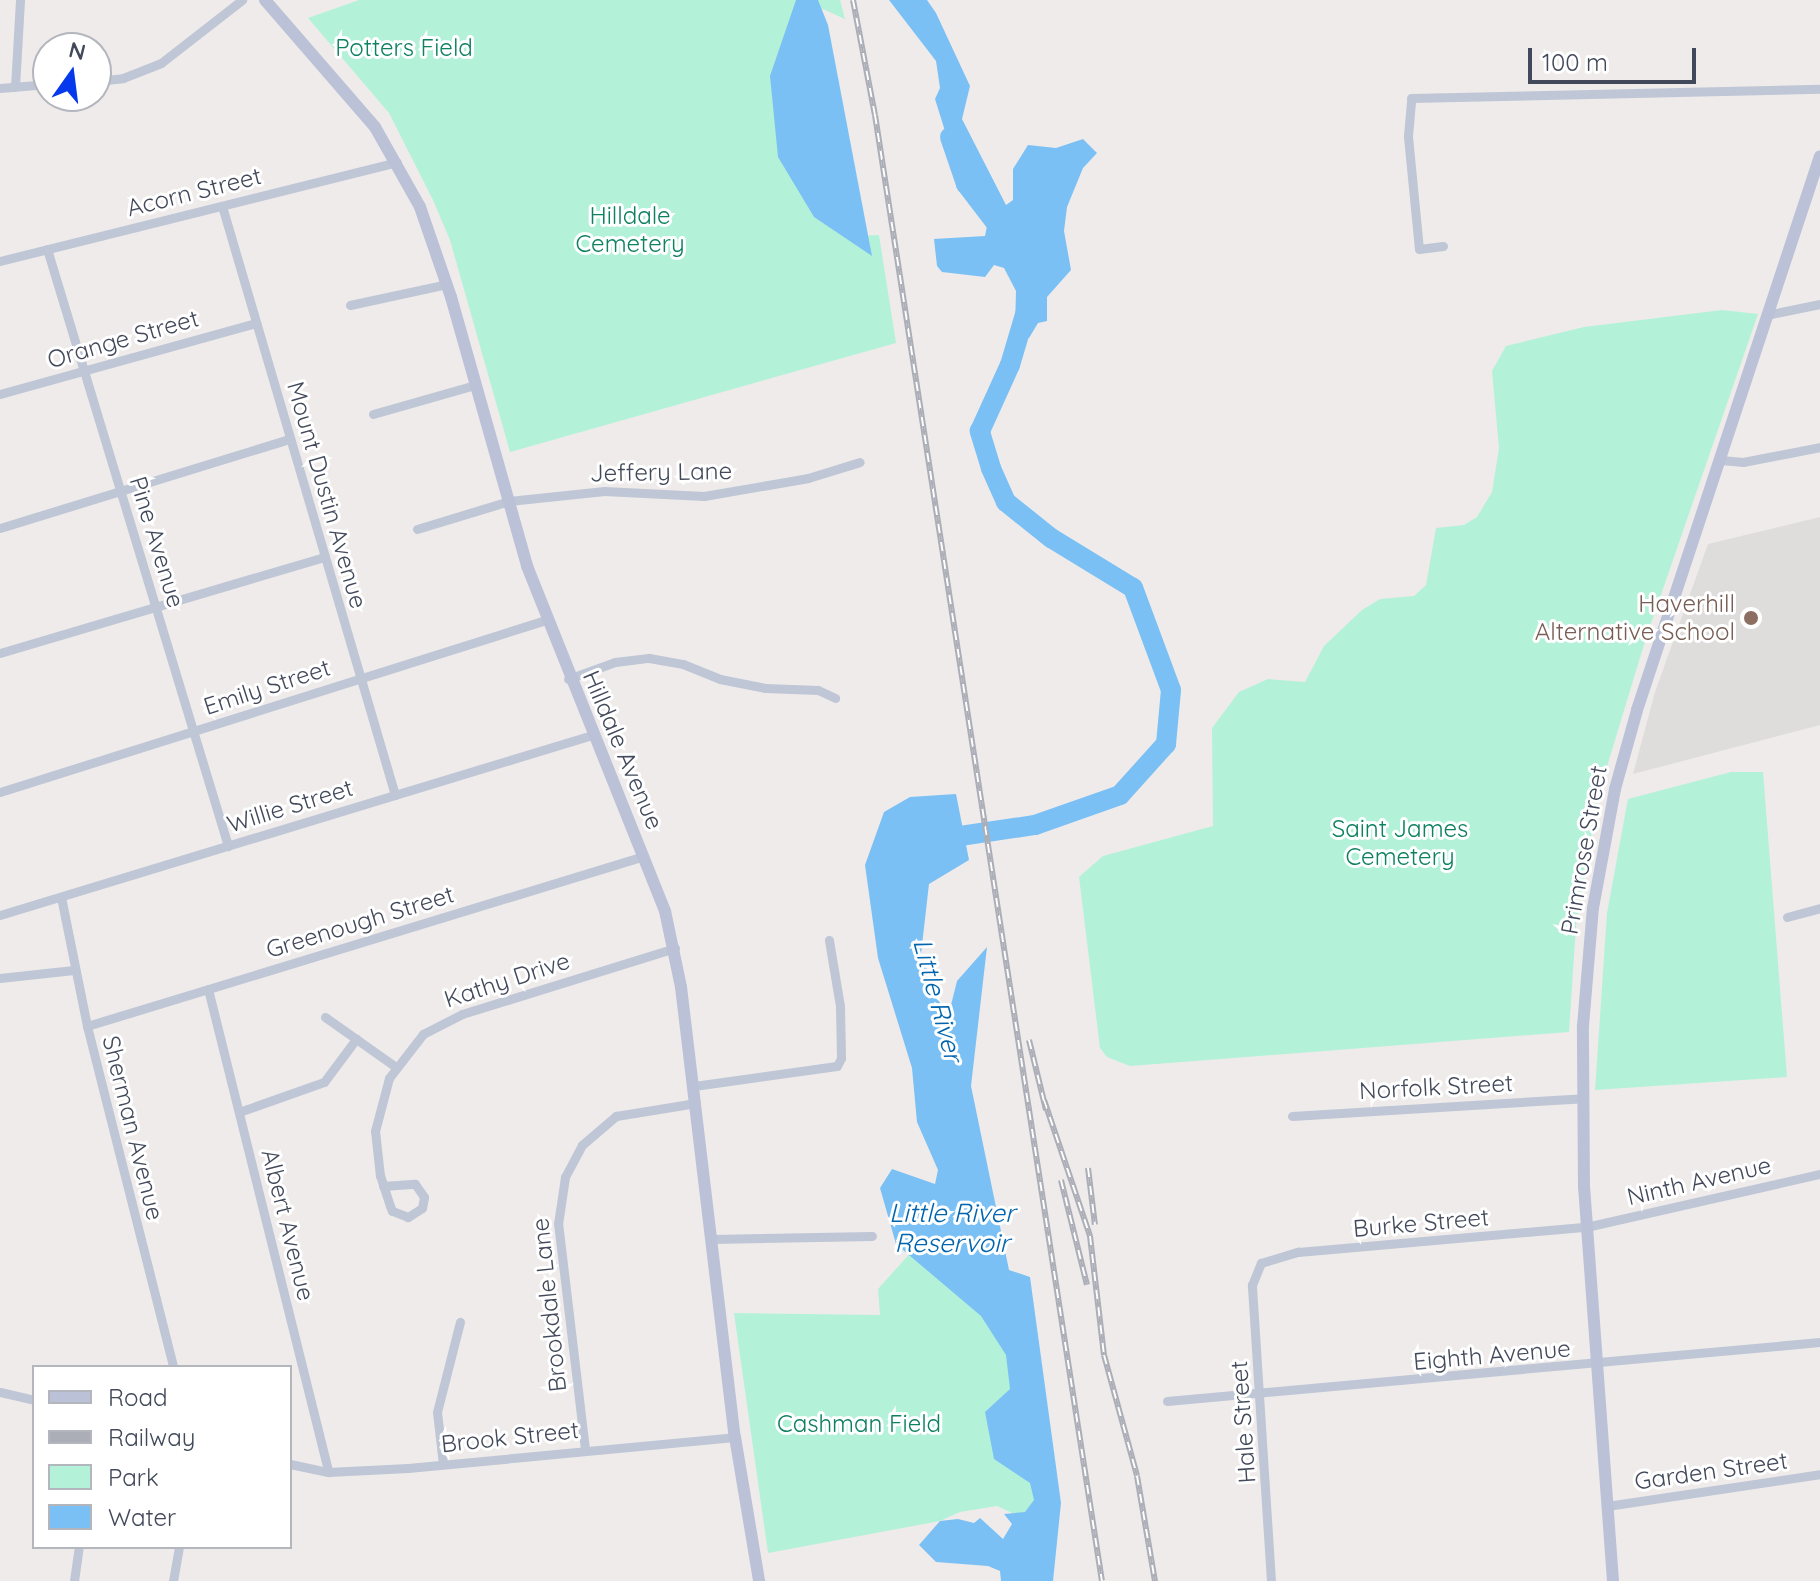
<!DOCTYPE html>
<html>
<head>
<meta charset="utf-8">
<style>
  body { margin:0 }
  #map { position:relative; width:1820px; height:1581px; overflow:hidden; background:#eeebea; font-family:Quicksand,sans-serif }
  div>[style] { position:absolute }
  .education>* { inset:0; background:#dfdcdc }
  .green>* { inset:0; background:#b3f2d9 }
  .water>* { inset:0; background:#7bc0f4 }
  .river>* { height:20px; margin:-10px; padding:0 10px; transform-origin:10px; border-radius:10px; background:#7bc0f4 }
  .minor>* { height:9px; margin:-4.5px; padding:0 4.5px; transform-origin:4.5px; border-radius:4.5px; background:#bfc6d5 }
  .secondary>* { height:12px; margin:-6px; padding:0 6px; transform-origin:6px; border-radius:6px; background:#bbc2d7 }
  .rail>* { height:6px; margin-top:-3px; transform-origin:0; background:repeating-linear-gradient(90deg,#fff 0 9px,#acaeb7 0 18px); box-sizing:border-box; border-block:2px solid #acaeb7 }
  .dots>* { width:22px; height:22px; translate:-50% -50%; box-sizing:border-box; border:4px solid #fff; border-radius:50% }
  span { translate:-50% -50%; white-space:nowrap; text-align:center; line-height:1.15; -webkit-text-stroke:6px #fff; paint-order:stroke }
  .park-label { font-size:24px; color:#0d8160 }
  .street-label { font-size:24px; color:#42495a }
  .education-label { font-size:24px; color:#785e54 }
  .right { translate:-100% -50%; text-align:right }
  .water-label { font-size:26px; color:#0064af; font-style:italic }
  .legend { position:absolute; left:32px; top:1365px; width:260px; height:184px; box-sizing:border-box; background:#fff; border:2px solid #b3b6bd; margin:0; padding:10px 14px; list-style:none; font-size:24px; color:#42495a }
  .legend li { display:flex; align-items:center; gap:16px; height:40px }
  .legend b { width:40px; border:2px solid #b3b6bd }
  .north { position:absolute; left:32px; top:32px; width:80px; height:80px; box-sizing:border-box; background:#fff; border:2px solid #b3b6bd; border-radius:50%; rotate:14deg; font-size:22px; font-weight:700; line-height:32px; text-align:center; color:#42495a }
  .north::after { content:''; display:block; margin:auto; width:28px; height:36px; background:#0739ec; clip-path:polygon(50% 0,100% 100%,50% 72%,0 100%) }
  .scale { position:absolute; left:1528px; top:48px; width:168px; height:36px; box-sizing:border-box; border:4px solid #42495a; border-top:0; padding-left:10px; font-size:24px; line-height:28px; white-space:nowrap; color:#42495a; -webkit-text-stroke:6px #fff; paint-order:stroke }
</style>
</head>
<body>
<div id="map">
  <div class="education">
    <div style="clip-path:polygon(1820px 517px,1820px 725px,1633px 774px,1655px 692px,1708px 544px)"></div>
  </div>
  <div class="green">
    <div style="clip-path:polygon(359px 0,840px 0,845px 19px,807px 2px,860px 236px,879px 235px,896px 343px,510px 452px,450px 240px,433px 200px,389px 113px,308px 18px)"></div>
    <div style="clip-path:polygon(1722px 310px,1758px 314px,1646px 638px,1598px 796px,1576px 925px,1569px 1032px,1130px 1066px,1107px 1057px,1100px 1048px,1079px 877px,1103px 856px,1213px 826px,1212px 728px,1239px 692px,1268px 679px,1305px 682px,1324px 646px,1362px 610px,1380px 599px,1414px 596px,1426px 585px,1436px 528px,1464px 525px,1477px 517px,1492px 492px,1499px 448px,1492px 371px,1506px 346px,1584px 327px)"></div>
    <div style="clip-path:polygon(1731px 772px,1763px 772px,1787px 1077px,1595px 1090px,1607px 913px,1628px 799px)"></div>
    <div style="clip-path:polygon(913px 1250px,948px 1271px,1008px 1348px,1038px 1509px,1027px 1520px,997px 1506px,960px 1512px,940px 1521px,768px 1553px,734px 1313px,880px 1315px,878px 1289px)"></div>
  </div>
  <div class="water">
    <div style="clip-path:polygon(796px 0,818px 0,828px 25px,872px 256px,814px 217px,778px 157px,770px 76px)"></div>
    <div style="clip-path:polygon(889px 0,927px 0,936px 13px,970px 86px,962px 119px,1006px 205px,1013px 200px,1013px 169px,1028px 145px,1056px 148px,1083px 139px,1097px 153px,1083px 168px,1067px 207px,1064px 231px,1071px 270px,1047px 297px,1047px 321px,1038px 323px,1029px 338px,1018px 337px,1015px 328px,1016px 291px,1004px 268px,994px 265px,985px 277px,942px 272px,937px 266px,934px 239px,985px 236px,988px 221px,950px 147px,935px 99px,940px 88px,936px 61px)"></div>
    <div style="clip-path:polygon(956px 794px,969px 860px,929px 884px,921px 954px,947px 1021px,957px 981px,987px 947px,971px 1086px,1009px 1270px,1030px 1277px,1061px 1503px,1053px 1581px,1001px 1581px,1000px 1571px,988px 1566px,936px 1562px,919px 1545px,940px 1521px,958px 1519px,974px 1523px,980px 1518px,1003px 1539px,1012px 1524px,1004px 1514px,1025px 1512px,1034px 1500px,1030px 1483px,994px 1459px,985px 1412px,1010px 1389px,1006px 1355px,981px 1316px,896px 1244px,880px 1188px,892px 1169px,935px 1184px,938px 1170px,917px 1122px,912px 1068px,878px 958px,865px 865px,884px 812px,910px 797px)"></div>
  </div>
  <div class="river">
    <div style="left:950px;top:137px;width:50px;rotate:71.2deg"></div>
    <div style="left:966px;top:184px;width:54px;rotate:52.5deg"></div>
    <div style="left:940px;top:839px;width:96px;rotate:-8.4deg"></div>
    <div style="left:1035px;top:825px;width:90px;rotate:-19.4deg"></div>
    <div style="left:1120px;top:795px;width:69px;rotate:-48deg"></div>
    <div style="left:1166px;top:744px;width:54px;rotate:-84.7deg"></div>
    <div style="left:1171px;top:690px;width:109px;rotate:-110.4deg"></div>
    <div style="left:1133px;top:588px;width:96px;rotate:-148.6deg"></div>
    <div style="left:1051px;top:538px;width:58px;rotate:-141.3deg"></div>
    <div style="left:1006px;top:502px;width:37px;rotate:-114deg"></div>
    <div style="left:991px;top:468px;width:39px;rotate:-107deg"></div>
    <div style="left:980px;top:431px;width:72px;rotate:-65.6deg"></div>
    <div style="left:1010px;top:365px;width:56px;rotate:-73.5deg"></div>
  </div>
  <div class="minor">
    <div style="left:96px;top:81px;width:27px;rotate:-6deg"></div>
    <div style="left:123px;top:78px;width:41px;rotate:-21.5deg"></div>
    <div style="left:161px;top:63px;width:103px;rotate:-37.9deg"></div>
    <div style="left:15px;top:87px;width:87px;rotate:-86.7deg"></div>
    <div style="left:0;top:88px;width:48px;rotate:-4.8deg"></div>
    <div style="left:222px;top:206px;width:614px;rotate:73.63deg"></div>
    <div style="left:1443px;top:246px;width:24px;rotate:173deg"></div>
    <div style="left:1419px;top:249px;width:114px;rotate:-95.6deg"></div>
    <div style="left:1408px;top:136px;width:38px;rotate:-85deg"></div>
    <div style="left:1411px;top:98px;width:409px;rotate:-1.3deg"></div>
    <div style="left:47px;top:249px;width:624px;rotate:73.13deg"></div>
    <div style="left:0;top:261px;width:409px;rotate:-14deg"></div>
    <div style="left:350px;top:305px;width:99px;rotate:-12.2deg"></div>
    <div style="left:1771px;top:314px;width:50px;rotate:-11.5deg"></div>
    <div style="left:0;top:394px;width:266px;rotate:-15.5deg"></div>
    <div style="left:373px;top:414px;width:106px;rotate:-15.9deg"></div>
    <div style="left:1721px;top:460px;width:22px;rotate:5deg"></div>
    <div style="left:1743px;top:462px;width:78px;rotate:-11deg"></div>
    <div style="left:0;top:528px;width:303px;rotate:-17.1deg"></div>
    <div style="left:417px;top:529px;width:96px;rotate:-16.9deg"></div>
    <div style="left:509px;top:501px;width:96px;rotate:-6deg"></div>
    <div style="left:604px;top:491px;width:100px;rotate:2.9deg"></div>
    <div style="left:704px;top:496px;width:106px;rotate:-9.8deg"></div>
    <div style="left:808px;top:478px;width:54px;rotate:-17.1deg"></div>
    <div style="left:0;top:653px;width:339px;rotate:-16.5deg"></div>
    <div style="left:568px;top:679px;width:50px;rotate:-19.9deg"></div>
    <div style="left:615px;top:662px;width:34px;rotate:-7deg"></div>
    <div style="left:649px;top:658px;width:35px;rotate:10deg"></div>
    <div style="left:683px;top:664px;width:40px;rotate:22deg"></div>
    <div style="left:720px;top:679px;width:46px;rotate:11.3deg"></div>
    <div style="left:765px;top:688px;width:53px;rotate:2.2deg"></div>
    <div style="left:818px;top:690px;width:19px;rotate:25deg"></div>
    <div style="left:0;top:792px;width:572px;rotate:-17.49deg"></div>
    <div style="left:61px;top:897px;width:132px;rotate:78.6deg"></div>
    <div style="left:87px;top:1026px;width:352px;rotate:75.8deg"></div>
    <div style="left:0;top:915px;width:619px;rotate:-16.91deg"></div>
    <div style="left:1787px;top:917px;width:34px;rotate:-15deg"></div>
    <div style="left:0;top:978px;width:74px;rotate:-6.2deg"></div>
    <div style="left:208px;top:989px;width:498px;rotate:76deg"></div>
    <div style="left:325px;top:1017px;width:87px;rotate:35.2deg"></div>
    <div style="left:87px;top:1026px;width:582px;rotate:-16.97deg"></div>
    <div style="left:694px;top:1086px;width:144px;rotate:-8deg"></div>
    <div style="left:837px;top:1066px;width:9px;rotate:-63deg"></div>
    <div style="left:841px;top:1058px;width:52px;rotate:-91.1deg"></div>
    <div style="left:840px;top:1006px;width:67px;rotate:-99.5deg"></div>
    <div style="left:239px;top:1112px;width:90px;rotate:-19.4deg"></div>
    <div style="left:324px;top:1082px;width:54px;rotate:-53.3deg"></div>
    <div style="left:1292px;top:1116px;width:292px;rotate:-3.5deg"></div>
    <div style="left:383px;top:1186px;width:32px;rotate:-4deg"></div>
    <div style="left:415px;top:1184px;width:16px;rotate:55deg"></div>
    <div style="left:424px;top:1197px;width:11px;rotate:100deg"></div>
    <div style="left:422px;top:1208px;width:17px;rotate:147deg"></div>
    <div style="left:408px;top:1217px;width:17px;rotate:-159deg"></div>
    <div style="left:392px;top:1211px;width:5px;rotate:-112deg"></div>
    <div style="left:390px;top:1206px;width:32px;rotate:-108deg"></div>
    <div style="left:380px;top:1176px;width:45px;rotate:-96.3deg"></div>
    <div style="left:375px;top:1131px;width:55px;rotate:-75.2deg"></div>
    <div style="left:389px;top:1078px;width:56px;rotate:-52.3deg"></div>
    <div style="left:423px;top:1034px;width:44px;rotate:-27.1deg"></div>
    <div style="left:462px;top:1014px;width:223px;rotate:-17.2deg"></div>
    <div style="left:712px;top:1239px;width:160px;rotate:-1.1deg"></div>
    <div style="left:0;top:1392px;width:35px;rotate:13deg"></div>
    <div style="left:1167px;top:1401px;width:656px;rotate:-5.16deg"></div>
    <div style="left:585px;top:1449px;width:227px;rotate:-96.8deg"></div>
    <div style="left:558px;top:1224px;width:48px;rotate:-81.5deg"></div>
    <div style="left:565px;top:1177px;width:36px;rotate:-62deg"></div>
    <div style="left:582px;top:1145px;width:45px;rotate:-40.5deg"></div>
    <div style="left:616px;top:1116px;width:81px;rotate:-9.2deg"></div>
    <div style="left:290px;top:1464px;width:39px;rotate:12deg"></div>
    <div style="left:328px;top:1472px;width:80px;rotate:-2.9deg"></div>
    <div style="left:408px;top:1468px;width:328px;rotate:-5.4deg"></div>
    <div style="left:443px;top:1464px;width:52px;rotate:-96.6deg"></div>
    <div style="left:437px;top:1412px;width:93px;rotate:-75.7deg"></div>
    <div style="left:1607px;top:1506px;width:215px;rotate:-8.5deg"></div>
    <div style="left:74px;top:1581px;width:34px;rotate:-82deg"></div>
    <div style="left:173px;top:1581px;width:35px;rotate:-80deg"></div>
    <div style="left:1271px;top:1581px;width:297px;rotate:-93.7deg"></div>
    <div style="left:1252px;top:1285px;width:24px;rotate:-68deg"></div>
    <div style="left:1261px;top:1263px;width:39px;rotate:-17deg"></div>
    <div style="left:1298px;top:1252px;width:289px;rotate:-5deg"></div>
    <div style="left:1586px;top:1227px;width:240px;rotate:-12.8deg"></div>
  </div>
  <div class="secondary">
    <div style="left:265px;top:0;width:168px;rotate:49.1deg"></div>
    <div style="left:375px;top:127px;width:92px;rotate:60.6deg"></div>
    <div style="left:420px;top:207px;width:95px;rotate:71deg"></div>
    <div style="left:451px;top:297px;width:280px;rotate:74.2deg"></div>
    <div style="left:527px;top:566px;width:372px;rotate:68.2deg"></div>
    <div style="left:665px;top:911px;width:78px;rotate:78.1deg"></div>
    <div style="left:681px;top:987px;width:453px;rotate:83.2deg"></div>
    <div style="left:735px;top:1437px;width:146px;rotate:80.5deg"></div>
    <div style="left:1613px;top:1581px;width:394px;rotate:-94.2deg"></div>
    <div style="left:1584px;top:1188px;width:162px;rotate:-90.4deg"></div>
    <div style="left:1583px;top:1026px;width:118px;rotate:-85.2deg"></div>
    <div style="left:1593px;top:908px;width:121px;rotate:-79.5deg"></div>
    <div style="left:1615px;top:789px;width:82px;rotate:-74.4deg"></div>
    <div style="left:1637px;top:710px;width:583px;rotate:-71.72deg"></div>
  </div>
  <div class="rail">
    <div style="left:853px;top:0;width:117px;rotate:79.2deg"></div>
    <div style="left:875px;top:115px;width:1483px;rotate:81.2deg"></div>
    <div style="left:1029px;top:1040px;width:72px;rotate:76.3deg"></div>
    <div style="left:1044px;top:1100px;width:144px;rotate:71.3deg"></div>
    <div style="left:1090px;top:1236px;width:120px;rotate:83.3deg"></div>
    <div style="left:1104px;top:1355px;width:125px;rotate:74.7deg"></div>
    <div style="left:1137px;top:1476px;width:107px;rotate:80.3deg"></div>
    <div style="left:1088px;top:1168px;width:57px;rotate:83deg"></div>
    <div style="left:1061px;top:1180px;width:108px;rotate:76.1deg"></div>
  </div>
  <div class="dots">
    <div style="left:1751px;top:618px;background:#8d6e63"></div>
  </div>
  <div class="park-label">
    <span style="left:404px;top:48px">Potters Field</span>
    <span style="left:630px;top:230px">Hilldale<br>Cemetery</span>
    <span style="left:1400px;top:843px">Saint James<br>Cemetery</span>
    <span style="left:859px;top:1424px">Cashman Field</span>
  </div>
  <div class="street-label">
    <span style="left:194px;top:192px;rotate:-14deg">Acorn Street</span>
    <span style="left:123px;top:339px;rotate:-16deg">Orange Street</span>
    <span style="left:661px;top:472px;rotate:-1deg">Jeffery Lane</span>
    <span style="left:327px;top:495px;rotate:74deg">Mount Dustin Avenue</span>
    <span style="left:157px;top:542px;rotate:73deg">Pine Avenue</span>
    <span style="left:267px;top:687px;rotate:-18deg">Emily Street</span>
    <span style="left:623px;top:750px;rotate:67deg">Hilldale Avenue</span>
    <span style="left:290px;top:806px;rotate:-17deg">Willie Street</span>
    <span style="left:1584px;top:850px;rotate:-80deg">Primrose Street</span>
    <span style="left:360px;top:922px;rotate:-17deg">Greenough Street</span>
    <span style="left:507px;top:980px;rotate:-18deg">Kathy Drive</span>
    <span style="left:1436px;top:1087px;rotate:-3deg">Norfolk Street</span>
    <span style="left:133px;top:1128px;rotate:76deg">Sherman Avenue</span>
    <span style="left:1699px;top:1181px;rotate:-13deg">Ninth Avenue</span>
    <span style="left:1421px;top:1223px;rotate:-5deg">Burke Street</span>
    <span style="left:288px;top:1225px;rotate:76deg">Albert Avenue</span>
    <span style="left:549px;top:1305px;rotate:-96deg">Brookdale Lane</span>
    <span style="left:1492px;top:1355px;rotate:-5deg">Eighth Avenue</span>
    <span style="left:1243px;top:1422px;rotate:-94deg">Hale Street</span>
    <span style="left:510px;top:1437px;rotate:-6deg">Brook Street</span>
    <span style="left:1711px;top:1471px;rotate:-8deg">Garden Street</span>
  </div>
  <div class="education-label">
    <span class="right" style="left:1735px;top:618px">Haverhill<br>Alternative School</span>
  </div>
  <div class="water-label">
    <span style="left:938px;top:1000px;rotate:75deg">Little River</span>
    <span style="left:952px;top:1228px">Little River<br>Reservoir</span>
  </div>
  <ul class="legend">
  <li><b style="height:10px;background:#bbc2d7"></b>Road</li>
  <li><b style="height:10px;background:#acaeb7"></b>Railway</li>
  <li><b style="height:22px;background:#b3f2d9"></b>Park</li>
  <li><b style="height:22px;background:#7bc0f4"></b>Water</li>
  </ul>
  <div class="north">N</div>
  <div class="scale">100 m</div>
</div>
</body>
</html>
